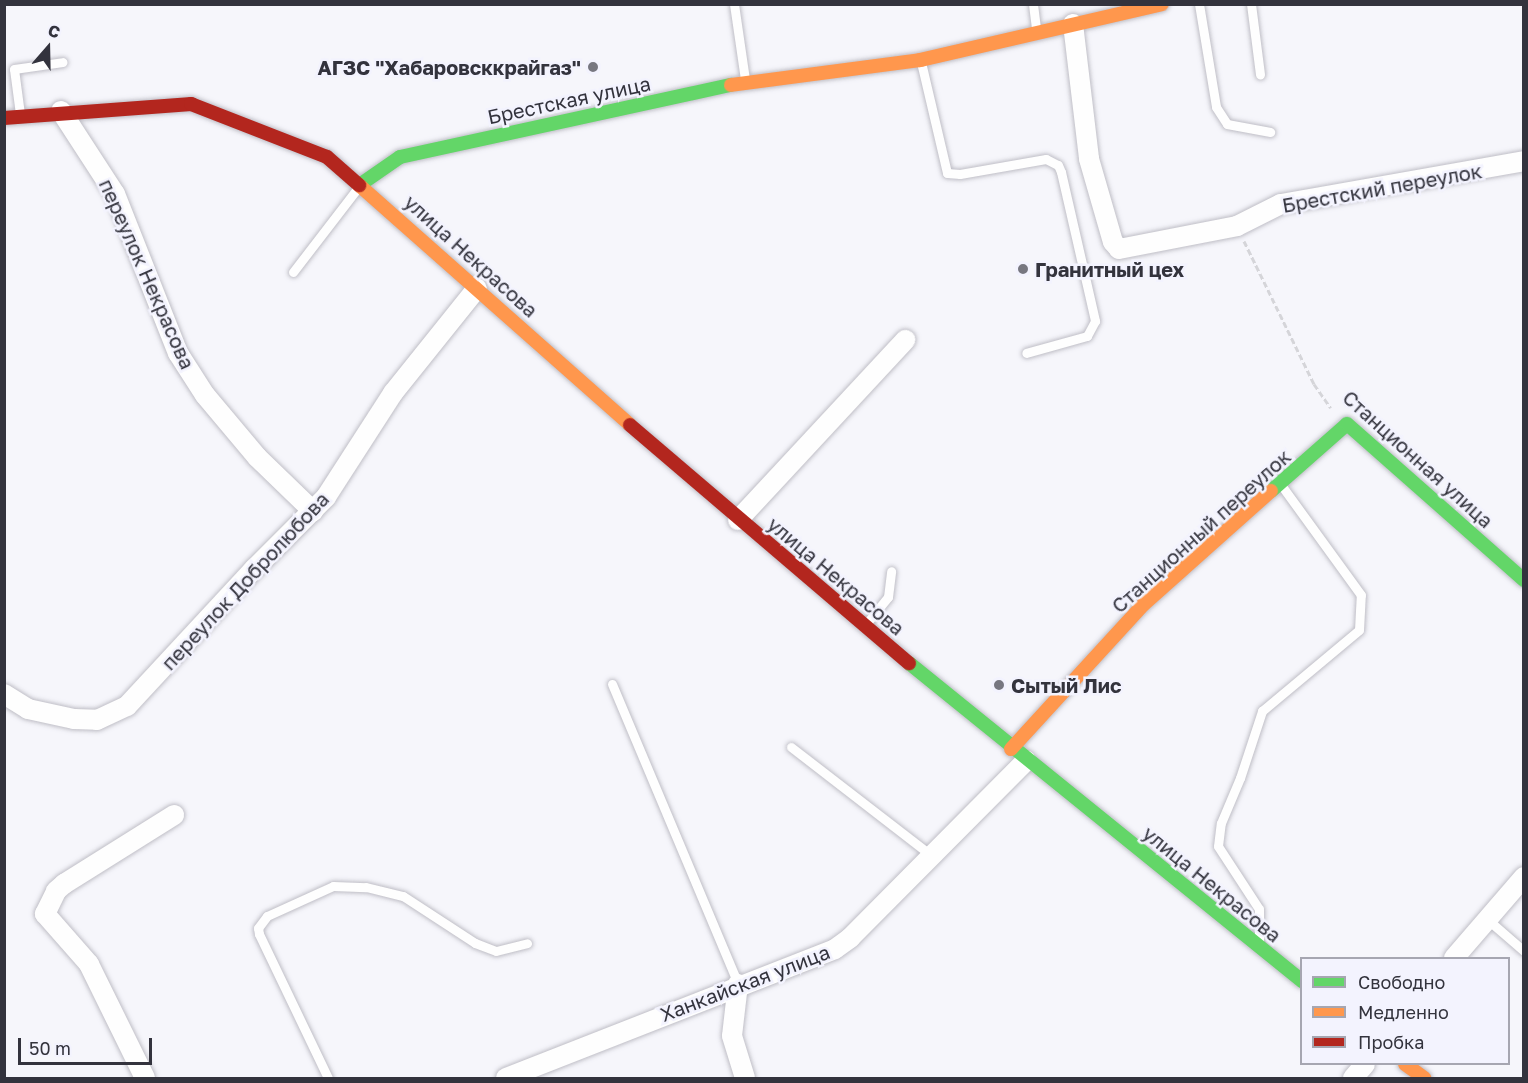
<!DOCTYPE html>
<html>
<head>
<meta charset="utf-8">
<style>
  body { margin:0 }
  #map { position:relative; width:1528px; height:1083px; overflow:hidden; background:#f6f6fb; font-family:"Golos Text",sans-serif }
  div>[style] { position:absolute }
  .path>* { height:3px; margin-top:-1.5px; transform-origin:0; background:repeating-linear-gradient(90deg,#d5d5d9 0 6px,transparent 0 9px) }
  .roads { filter:drop-shadow(0 0 2px #bfbec6) drop-shadow(0 0 2px #bfbec6) }
  .lane>* { height:9px; margin:-4.5px; padding:0 4.5px; transform-origin:4.5px; border-radius:4.5px; background:#fefefe }
  .street>* { height:20px; margin:-10px; padding:0 10px; transform-origin:10px; border-radius:10px; background:#fefefe }
  .fast>* { height:14px; margin:-7px; padding:0 7px; transform-origin:7px; border-radius:7px; background:#63d668 }
  .slow>* { height:14px; margin:-7px; padding:0 7px; transform-origin:7px; border-radius:7px; background:#ff974d }
  .jam>* { height:14px; margin:-7px; padding:0 7px; transform-origin:7px; border-radius:7px; background:#b3261e }
  .dots>* { width:16px; height:16px; translate:-50% -50%; box-sizing:border-box; border:3px solid #f3f3fe; border-radius:50% }
  span { translate:-50% -50%; white-space:nowrap; text-align:center; line-height:1.15; -webkit-text-stroke:5px #f3f3fe; paint-order:stroke }
  .poi-label { font-size:20px; color:#33333d; font-weight:700 }
  .right { translate:-100% -50%; text-align:right }
  .left { translate:0 -50%; text-align:left }
  .street-label { font-size:20px; color:#33333d }
  .frame { position:absolute; inset:0; border:6px solid #33333d; pointer-events:none }
  .legend { position:absolute; left:1300px; top:957px; width:210px; height:108px; box-sizing:border-box; background:#f3f3fe; border:2px solid #a6a6b1; margin:0; padding:8px 10px; list-style:none; font-size:18px; color:#33333d }
  .legend li { display:flex; align-items:center; gap:12px; height:30px }
  .legend b { width:30px; border:2px solid #a6a6b1 }
  .north { position:absolute; left:18px; top:18px; width:60px; height:60px; -webkit-text-stroke:4px #f3f3fe; paint-order:stroke; rotate:20deg; font-size:16px; font-weight:700; line-height:24px; text-align:center; color:#33333d }
  .north::after { content:''; display:block; margin:auto; width:21px; height:27px; background:#33333d; clip-path:polygon(50% 0,100% 100%,50% 72%,0 100%) }
  .scale { position:absolute; left:18px; top:1038px; width:134px; height:27px; box-sizing:border-box; border:3px solid #33333d; border-top:0; padding-left:8px; font-size:18px; line-height:21px; white-space:nowrap; color:#33333d; -webkit-text-stroke:4px #f3f3fe; paint-order:stroke }
</style>
</head>
<body>
<div id="map">
  <div class="path">
    <div style="left:1244px;top:241px;width:159px;rotate:63.9deg"></div>
    <div style="left:1314px;top:384px;width:29px;rotate:55deg"></div>
  </div>
  <div class="roads">
    <div class="lane">
      <div style="left:734px;top:4px;width:76px;rotate:81.7deg"></div>
      <div style="left:1033px;top:4px;width:26px;rotate:83deg"></div>
      <div style="left:1199px;top:4px;width:104px;rotate:80.6deg"></div>
      <div style="left:1216px;top:107px;width:20px;rotate:57deg"></div>
      <div style="left:1227px;top:124px;width:44px;rotate:10.5deg"></div>
      <div style="left:1251px;top:4px;width:71px;rotate:82.7deg"></div>
      <div style="left:921px;top:62px;width:114px;rotate:76.8deg"></div>
      <div style="left:947px;top:173px;width:13px;rotate:4deg"></div>
      <div style="left:960px;top:174px;width:87px;rotate:-9.9deg"></div>
      <div style="left:1046px;top:159px;width:13px;rotate:27deg"></div>
      <div style="left:1058px;top:165px;width:8px;rotate:67deg"></div>
      <div style="left:1061px;top:172px;width:153px;rotate:77.1deg"></div>
      <div style="left:1095px;top:321px;width:17px;rotate:118deg"></div>
      <div style="left:1087px;top:336px;width:63px;rotate:164.4deg"></div>
      <div style="left:20px;top:114px;width:45px;rotate:-97.6deg"></div>
      <div style="left:14px;top:69px;width:49px;rotate:-8.1deg"></div>
      <div style="left:293px;top:272px;width:105px;rotate:-52.4deg"></div>
      <div style="left:866px;top:624px;width:35px;rotate:-51deg"></div>
      <div style="left:888px;top:597px;width:26px;rotate:-83deg"></div>
      <div style="left:612px;top:684px;width:325px;rotate:67.2deg"></div>
      <div style="left:791px;top:747px;width:178px;rotate:37.7deg"></div>
      <div style="left:1487px;top:919px;width:49px;rotate:40.9deg"></div>
      <div style="left:1259px;top:941px;width:32px;rotate:-90deg"></div>
      <div style="left:1259px;top:909px;width:75px;rotate:-123.1deg"></div>
      <div style="left:1218px;top:846px;width:23px;rotate:-83deg"></div>
      <div style="left:1221px;top:823px;width:49px;rotate:-67.1deg"></div>
      <div style="left:1240px;top:778px;width:71px;rotate:-71.8deg"></div>
      <div style="left:1262px;top:711px;width:126px;rotate:-39.9deg"></div>
      <div style="left:1359px;top:630px;width:35px;rotate:-87deg"></div>
      <div style="left:1361px;top:595px;width:136px;rotate:-126deg"></div>
      <div style="left:328px;top:1078px;width:160px;rotate:-115.6deg"></div>
      <div style="left:259px;top:934px;width:6px;rotate:-99deg"></div>
      <div style="left:258px;top:928px;width:15px;rotate:-53deg"></div>
      <div style="left:267px;top:916px;width:72px;rotate:-24.4deg"></div>
      <div style="left:333px;top:886px;width:33px;rotate:2deg"></div>
      <div style="left:366px;top:887px;width:38px;rotate:14deg"></div>
      <div style="left:403px;top:896px;width:86px;rotate:33.1deg"></div>
      <div style="left:475px;top:943px;width:22px;rotate:21deg"></div>
      <div style="left:496px;top:951px;width:32px;rotate:-14deg"></div>
    </div>
    <div class="street">
      <div style="left:1073px;top:24px;width:136px;rotate:83.2deg"></div>
      <div style="left:1089px;top:159px;width:86px;rotate:73.9deg"></div>
      <div style="left:1113px;top:242px;width:9px;rotate:49deg"></div>
      <div style="left:1119px;top:249px;width:120px;rotate:-11deg"></div>
      <div style="left:1237px;top:226px;width:49px;rotate:-26.6deg"></div>
      <div style="left:1281px;top:204px;width:247px;rotate:-10deg"></div>
      <div style="left:61px;top:111px;width:99px;rotate:57deg"></div>
      <div style="left:115px;top:194px;width:171px;rotate:68.4deg"></div>
      <div style="left:178px;top:353px;width:50px;rotate:57.3deg"></div>
      <div style="left:205px;top:395px;width:81px;rotate:50deg"></div>
      <div style="left:257px;top:457px;width:78px;rotate:44deg"></div>
      <div style="left:738px;top:520px;width:246px;rotate:-47.1deg"></div>
      <div style="left:4px;top:694px;width:28px;rotate:32deg"></div>
      <div style="left:28px;top:709px;width:47px;rotate:12.3deg"></div>
      <div style="left:74px;top:719px;width:23px;rotate:2deg"></div>
      <div style="left:97px;top:720px;width:33px;rotate:-25deg"></div>
      <div style="left:127px;top:706px;width:187px;rotate:-47.2deg"></div>
      <div style="left:254px;top:569px;width:102px;rotate:-45deg"></div>
      <div style="left:326px;top:497px;width:124px;rotate:-57.2deg"></div>
      <div style="left:393px;top:393px;width:134px;rotate:-51.3deg"></div>
      <div style="left:1454px;top:958px;width:107px;rotate:-49.2deg"></div>
      <div style="left:738px;top:984px;width:52px;rotate:96.6deg"></div>
      <div style="left:732px;top:1036px;width:44px;rotate:72.8deg"></div>
      <div style="left:145px;top:1078px;width:127px;rotate:-116.2deg"></div>
      <div style="left:89px;top:964px;width:67px;rotate:-131.3deg"></div>
      <div style="left:45px;top:914px;width:25px;rotate:-64deg"></div>
      <div style="left:56px;top:891px;width:11px;rotate:-41deg"></div>
      <div style="left:64px;top:884px;width:130px;rotate:-32.1deg"></div>
      <div style="left:506px;top:1078px;width:353px;rotate:-21.4deg"></div>
      <div style="left:835px;top:949px;width:19px;rotate:-36deg"></div>
      <div style="left:850px;top:938px;width:250px;rotate:-45.2deg"></div>
      <div style="left:1353px;top:1078px;width:18px;rotate:-49deg"></div>
    </div>
    <div class="fast">
      <div style="left:361px;top:184px;width:47px;rotate:-34.7deg"></div>
      <div style="left:400px;top:157px;width:339px;rotate:-12.3deg"></div>
      <div style="left:1271px;top:491px;width:101px;rotate:-41.4deg"></div>
      <div style="left:1347px;top:424px;width:236px;rotate:41.4deg"></div>
      <div style="left:909px;top:663px;width:506px;rotate:38.98deg"></div>
    </div>
    <div class="slow">
      <div style="left:731px;top:85px;width:191px;rotate:-7.5deg"></div>
      <div style="left:920px;top:60px;width:248px;rotate:-13deg"></div>
      <div style="left:359px;top:185px;width:362px;rotate:41.5deg"></div>
      <div style="left:1011px;top:749px;width:197px;rotate:-47.5deg"></div>
      <div style="left:1144px;top:604px;width:170px;rotate:-41.7deg"></div>
      <div style="left:1405px;top:1064px;width:24px;rotate:36deg"></div>
    </div>
    <div class="jam">
      <div style="left:4px;top:118px;width:188px;rotate:-4.3deg"></div>
      <div style="left:191px;top:104px;width:146px;rotate:21.3deg"></div>
      <div style="left:327px;top:157px;width:43px;rotate:41.2deg"></div>
      <div style="left:630px;top:425px;width:367px;rotate:40.5deg"></div>
    </div>
  </div>
  <div class="dots">
    <div style="left:593px;top:67px;background:#777780"></div>
    <div style="left:1023px;top:269px;background:#777780"></div>
    <div style="left:999px;top:685px;background:#777780"></div>
  </div>
  <div class="poi-label">
    <span class="right" style="left:581px;top:67px">АГЗС "Хабаровсккрайгаз"</span>
    <span class="left" style="left:1035px;top:269px">Гранитный цех</span>
    <span class="left" style="left:1011px;top:685px">Сытый Лис</span>
  </div>
  <div class="street-label">
    <span style="left:569px;top:100px;rotate:-12deg">Брестская улица</span>
    <span style="left:1382px;top:188px;rotate:-10deg">Брестский переулок</span>
    <span style="left:471px;top:256px;rotate:42deg">улица Некрасова</span>
    <span style="left:147px;top:274px;rotate:66deg">переулок Некрасова</span>
    <span style="left:1418px;top:459px;rotate:42deg">Станционная улица</span>
    <span style="left:1201px;top:531px;rotate:-42deg">Станционный переулок</span>
    <span style="left:836px;top:576px;rotate:40deg">улица Некрасова</span>
    <span style="left:245px;top:581px;rotate:-47deg">переулок Добролюбова</span>
    <span style="left:1212px;top:884px;rotate:39deg">улица Некрасова</span>
    <span style="left:745px;top:983px;rotate:-21deg">Ханкайская улица</span>
  </div>
  <div class="frame"></div>
  <ul class="legend">
  <li><b style="height:8px;background:#63d668"></b>Свободно</li>
  <li><b style="height:8px;background:#ff974d"></b>Медленно</li>
  <li><b style="height:8px;background:#b3261e"></b>Пробка</li>
  </ul>
  <div class="north">С</div>
  <div class="scale">50 m</div>
</div>
</body>
</html>
